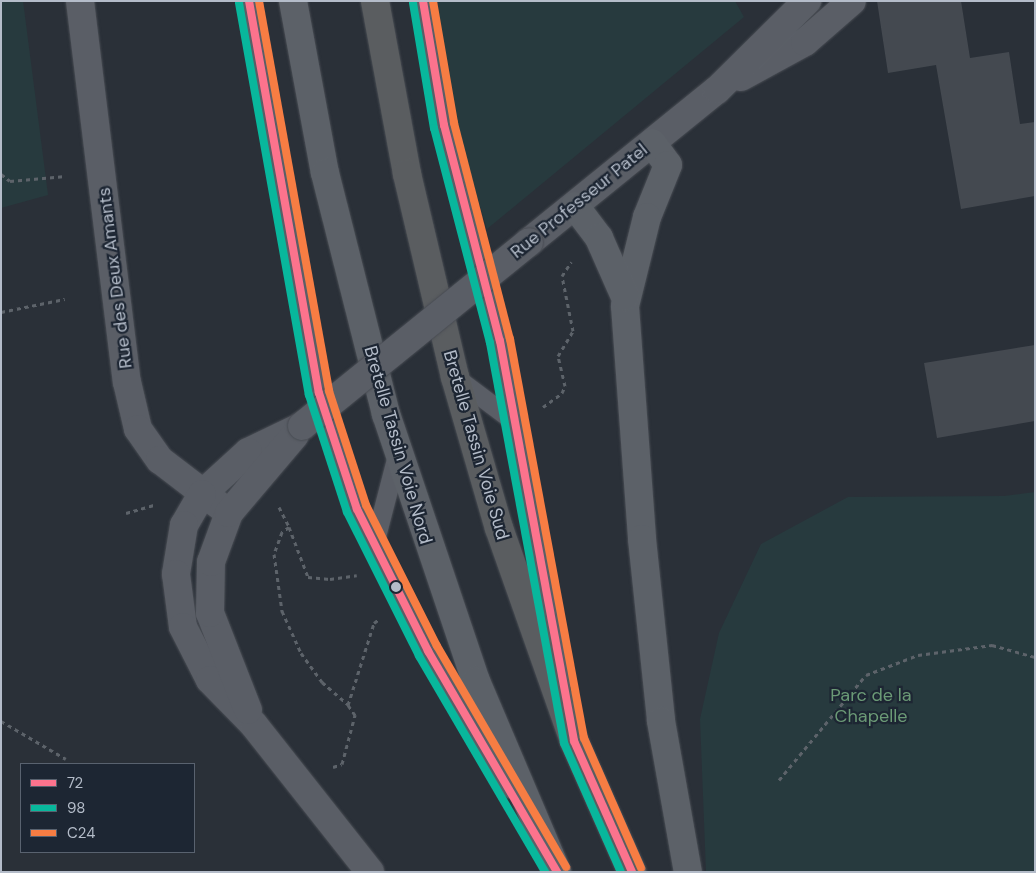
<!DOCTYPE html>
<html>
<head>
<meta charset="utf-8">
<style>
  body { margin:0 }
  #map { position:relative; width:1036px; height:873px; overflow:hidden; background:#2a3038; font-family:"DM Sans",sans-serif }
  div>[style] { position:absolute }
  .green>* { inset:0; background:#273a3e }
  .building>* { inset:0; background:#444950 }
  .path>* { height:3px; margin-top:-1.5px; transform-origin:0; background:repeating-linear-gradient(90deg,#5d636a 0 4px,transparent 0 8px) }
  .roads { filter:drop-shadow(0 0 1px #484c53) drop-shadow(0 0 1px #484c53) }
  .lane>* { height:19px; margin:-9.5px; padding:0 9.5px; transform-origin:9.5px; border-radius:9.5px; background:#5a5e66 }
  .street>* { height:28px; margin:-14px; padding:0 14px; transform-origin:14px; border-radius:14px; background:#5a5e66 }
  .primary>* { height:28px; margin:-14px; padding:0 14px; transform-origin:14px; border-radius:14px; background:#5c6168 }
  .highway>* { height:28px; margin:-14px; padding:0 14px; transform-origin:14px; border-radius:14px; background:#5a5d60 }
  .bridges { filter:drop-shadow(0 0 1px #484c53) drop-shadow(0 0 1px #484c53) }
  .street-bridge>* { height:28px; margin:-14px; padding:0 14px; transform-origin:14px; border-radius:14px; background:#5a5e66 }
  .bus-1>* { height:8px; margin:-4px; padding:0 4px; transform-origin:4px; border-radius:4px; background:#fc738d }
  .bus-2>* { height:8px; margin:-4px; padding:0 4px; transform-origin:4px; border-radius:4px; background:#08b79c }
  .bus-3>* { height:8px; margin:-4px; padding:0 4px; transform-origin:4px; border-radius:4px; background:#f77d43 }
  .dots>* { width:14px; height:14px; translate:-50% -50%; box-sizing:border-box; border:2px solid #1d2633; border-radius:50% }
  span { translate:-50% -50%; white-space:nowrap; text-align:center; line-height:1.15; -webkit-text-stroke:4.5px #1d2633; paint-order:stroke }
  .street-label { font-size:18px; color:#b4bcc9 }
  .park-label { font-size:18px; color:#6b9a76 }
  .frame { position:absolute; inset:0; border:2px solid #b4bcc9; pointer-events:none }
  .legend { position:absolute; left:20px; top:763px; width:175px; height:90px; box-sizing:border-box; background:#1d2633; border:1px solid #59626f; margin:0; padding:6px 9px; list-style:none; font-size:15px; color:#b4bcc9 }
  .legend li { display:flex; align-items:center; gap:10px; height:25px }
  .legend b { width:25px; border:1px solid #59626f }
</style>
</head>
<body>
<div id="map">
  <div class="green">
    <div style="clip-path:polygon(1px 1px,23px 1px,48px 195px,1px 208px)"></div>
    <div style="clip-path:polygon(436px 1px,735px 1px,744px 17px,487px 229px,459px 138px)"></div>
    <div style="clip-path:polygon(1035px 492px,1035px 872px,706px 872px,700px 719px,719px 633px,761px 544px,848px 497px,1004px 496px)"></div>
  </div>
  <div class="building">
    <div style="clip-path:polygon(877px 1px,961px 1px,970px 58px,1009px 52px,1020px 124px,1035px 122px,1035px 196px,961px 209px,936px 65px,888px 73px)"></div>
    <div style="clip-path:polygon(1035px 345px,1035px 421px,937px 438px,924px 363px)"></div>
  </div>
  <div class="path">
    <div style="left:1px;top:174px;width:11px;rotate:38deg"></div>
    <div style="left:10px;top:181px;width:56px;rotate:-5.1deg"></div>
    <div style="left:1px;top:312px;width:65px;rotate:-11.5deg"></div>
    <div style="left:543px;top:407px;width:24px;rotate:-36deg"></div>
    <div style="left:562px;top:393px;width:8px;rotate:-67deg"></div>
    <div style="left:565px;top:386px;width:31px;rotate:-103deg"></div>
    <div style="left:558px;top:356px;width:29px;rotate:-59deg"></div>
    <div style="left:573px;top:331px;width:56px;rotate:-101.3deg"></div>
    <div style="left:562px;top:276px;width:17px;rotate:-57deg"></div>
    <div style="left:279px;top:507px;width:22px;rotate:63deg"></div>
    <div style="left:289px;top:527px;width:9px;rotate:144deg"></div>
    <div style="left:282px;top:532px;width:23px;rotate:110deg"></div>
    <div style="left:274px;top:554px;width:58px;rotate:82deg"></div>
    <div style="left:282px;top:611px;width:46px;rotate:65.7deg"></div>
    <div style="left:301px;top:653px;width:36px;rotate:54deg"></div>
    <div style="left:322px;top:682px;width:35px;rotate:41deg"></div>
    <div style="left:126px;top:513px;width:29px;rotate:-16deg"></div>
    <div style="left:289px;top:527px;width:53px;rotate:69.2deg"></div>
    <div style="left:308px;top:577px;width:22px;rotate:5deg"></div>
    <div style="left:330px;top:579px;width:27px;rotate:-8deg"></div>
    <div style="left:1px;top:721px;width:75px;rotate:30.3deg"></div>
    <div style="left:333px;top:767px;width:9px;rotate:-18deg"></div>
    <div style="left:342px;top:764px;width:51px;rotate:-75.1deg"></div>
    <div style="left:355px;top:715px;width:12px;rotate:-125deg"></div>
    <div style="left:348px;top:705px;width:86px;rotate:-72.4deg"></div>
    <div style="left:374px;top:623px;width:5px;rotate:-37deg"></div>
    <div style="left:779px;top:780px;width:136px;rotate:-50.4deg"></div>
    <div style="left:866px;top:675px;width:56px;rotate:-21deg"></div>
    <div style="left:918px;top:655px;width:75px;rotate:-7.7deg"></div>
    <div style="left:992px;top:645px;width:45px;rotate:15.6deg"></div>
  </div>
  <div class="roads">
    <div class="lane">
      <div style="left:249px;top:1px;width:398px;rotate:79.9deg"></div>
      <div style="left:319px;top:393px;width:122px;rotate:71.9deg"></div>
      <div style="left:357px;top:509px;width:159px;rotate:63.4deg"></div>
      <div style="left:428px;top:651px;width:160px;rotate:59.1deg"></div>
      <div style="left:423px;top:1px;width:126px;rotate:80.4deg"></div>
      <div style="left:444px;top:125px;width:223px;rotate:75.5deg"></div>
      <div style="left:500px;top:341px;width:345px;rotate:79.5deg"></div>
      <div style="left:455px;top:377px;width:75px;rotate:36.9deg"></div>
      <div style="left:374px;top:544px;width:96px;rotate:-75.5deg"></div>
    </div>
    <div class="street">
      <div style="left:80px;top:1px;width:384px;rotate:83deg"></div>
      <div style="left:127px;top:382px;width:48px;rotate:76.8deg"></div>
      <div style="left:138px;top:429px;width:38px;rotate:55deg"></div>
      <div style="left:160px;top:460px;width:87px;rotate:37.5deg"></div>
      <div style="left:741px;top:77px;width:73px;rotate:-28.7deg"></div>
      <div style="left:805px;top:42px;width:62px;rotate:-41.1deg"></div>
      <div style="left:529px;top:242px;width:242px;rotate:-39deg"></div>
      <div style="left:717px;top:90px;width:127px;rotate:-44.7deg"></div>
      <div style="left:302px;top:426px;width:60px;rotate:154.3deg"></div>
      <div style="left:248px;top:452px;width:62px;rotate:137.6deg"></div>
      <div style="left:202px;top:494px;width:36px;rotate:120deg"></div>
      <div style="left:184px;top:525px;width:50px;rotate:99.3deg"></div>
      <div style="left:176px;top:574px;width:53px;rotate:82.5deg"></div>
      <div style="left:183px;top:627px;width:59px;rotate:63deg"></div>
      <div style="left:210px;top:680px;width:63px;rotate:45.6deg"></div>
      <div style="left:254px;top:725px;width:187px;rotate:51.7deg"></div>
      <div style="left:248px;top:710px;width:104px;rotate:-111.4deg"></div>
      <div style="left:210px;top:613px;width:51px;rotate:-88.9deg"></div>
      <div style="left:211px;top:562px;width:52px;rotate:-69.8deg"></div>
      <div style="left:229px;top:513px;width:102px;rotate:-49.8deg"></div>
    </div>
    <div class="primary">
      <div style="left:293px;top:1px;width:175px;rotate:79.5deg"></div>
      <div style="left:325px;top:173px;width:249px;rotate:75.8deg"></div>
      <div style="left:386px;top:414px;width:282px;rotate:71.4deg"></div>
      <div style="left:476px;top:681px;width:207px;rotate:67deg"></div>
      <div style="left:652px;top:143px;width:27px;rotate:54deg"></div>
      <div style="left:668px;top:165px;width:56px;rotate:112deg"></div>
      <div style="left:647px;top:217px;width:92px;rotate:103.9deg"></div>
      <div style="left:625px;top:306px;width:234px;rotate:85.8deg"></div>
      <div style="left:642px;top:539px;width:183px;rotate:84deg"></div>
      <div style="left:661px;top:721px;width:153px;rotate:79.9deg"></div>
      <div style="left:575px;top:206px;width:40px;rotate:53deg"></div>
      <div style="left:599px;top:238px;width:64px;rotate:66.2deg"></div>
    </div>
    <div class="highway">
      <div style="left:375px;top:1px;width:176px;rotate:79.5deg"></div>
      <div style="left:407px;top:174px;width:209px;rotate:76.7deg"></div>
      <div style="left:455px;top:377px;width:157px;rotate:73.8deg"></div>
      <div style="left:499px;top:528px;width:226px;rotate:70.6deg"></div>
      <div style="left:574px;top:741px;width:143px;rotate:66.1deg"></div>
    </div>
  </div>
  <div class="bridges">
    <div class="street-bridge">
      <div style="left:302px;top:426px;width:292px;rotate:-39deg"></div>
    </div>
  </div>
  <div class="bus-1">
    <div style="left:249px;top:1px;width:398px;rotate:79.9deg"></div>
    <div style="left:319px;top:393px;width:122px;rotate:71.9deg"></div>
    <div style="left:357px;top:509px;width:159px;rotate:63.4deg"></div>
    <div style="left:428px;top:651px;width:256px;rotate:59.7deg"></div>
    <div style="left:423px;top:1px;width:126px;rotate:80.4deg"></div>
    <div style="left:444px;top:125px;width:223px;rotate:75.5deg"></div>
    <div style="left:500px;top:341px;width:407px;rotate:79.5deg"></div>
    <div style="left:574px;top:741px;width:143px;rotate:66.1deg"></div>
  </div>
  <div class="bus-2">
    <div style="left:239px;top:3px;width:398px;rotate:79.9deg"></div>
    <div style="left:309px;top:395px;width:123px;rotate:72deg"></div>
    <div style="left:347px;top:512px;width:161px;rotate:63.4deg"></div>
    <div style="left:419px;top:656px;width:250px;rotate:59.7deg"></div>
    <div style="left:413px;top:3px;width:127px;rotate:80.5deg"></div>
    <div style="left:434px;top:128px;width:222px;rotate:75.4deg"></div>
    <div style="left:490px;top:343px;width:407px;rotate:79.5deg"></div>
    <div style="left:564px;top:743px;width:141px;rotate:66.2deg"></div>
  </div>
  <div class="bus-3">
    <div style="left:259px;top:1px;width:396px;rotate:79.8deg"></div>
    <div style="left:329px;top:391px;width:120px;rotate:72deg"></div>
    <div style="left:366px;top:505px;width:158px;rotate:63.3deg"></div>
    <div style="left:437px;top:646px;width:256px;rotate:59.7deg"></div>
    <div style="left:433px;top:1px;width:124px;rotate:80.2deg"></div>
    <div style="left:454px;top:123px;width:223px;rotate:75.5deg"></div>
    <div style="left:510px;top:339px;width:406px;rotate:79.5deg"></div>
    <div style="left:584px;top:738px;width:142px;rotate:66.3deg"></div>
  </div>
  <div class="dots">
    <div style="left:396px;top:587px;background:#b4bcc9"></div>
  </div>
  <div class="street-label">
    <span style="left:579px;top:201px;rotate:-39deg">Rue Professeur Patel</span>
    <span style="left:115px;top:278px;rotate:-97deg">Rue des Deux Amants</span>
    <span style="left:398px;top:445px;rotate:74deg">Bretelle Tassin Voie Nord</span>
    <span style="left:476px;top:445px;rotate:74deg">Bretelle Tassin Voie Sud</span>
  </div>
  <div class="park-label">
    <span style="left:871px;top:706px">Parc de la<br>Chapelle</span>
  </div>
  <div class="frame"></div>
  <ul class="legend">
  <li><b style="height:6px;background:#fc738d"></b>72</li>
  <li><b style="height:6px;background:#08b79c"></b>98</li>
  <li><b style="height:6px;background:#f77d43"></b>C24</li>
  </ul>
</div>
</body>
</html>
